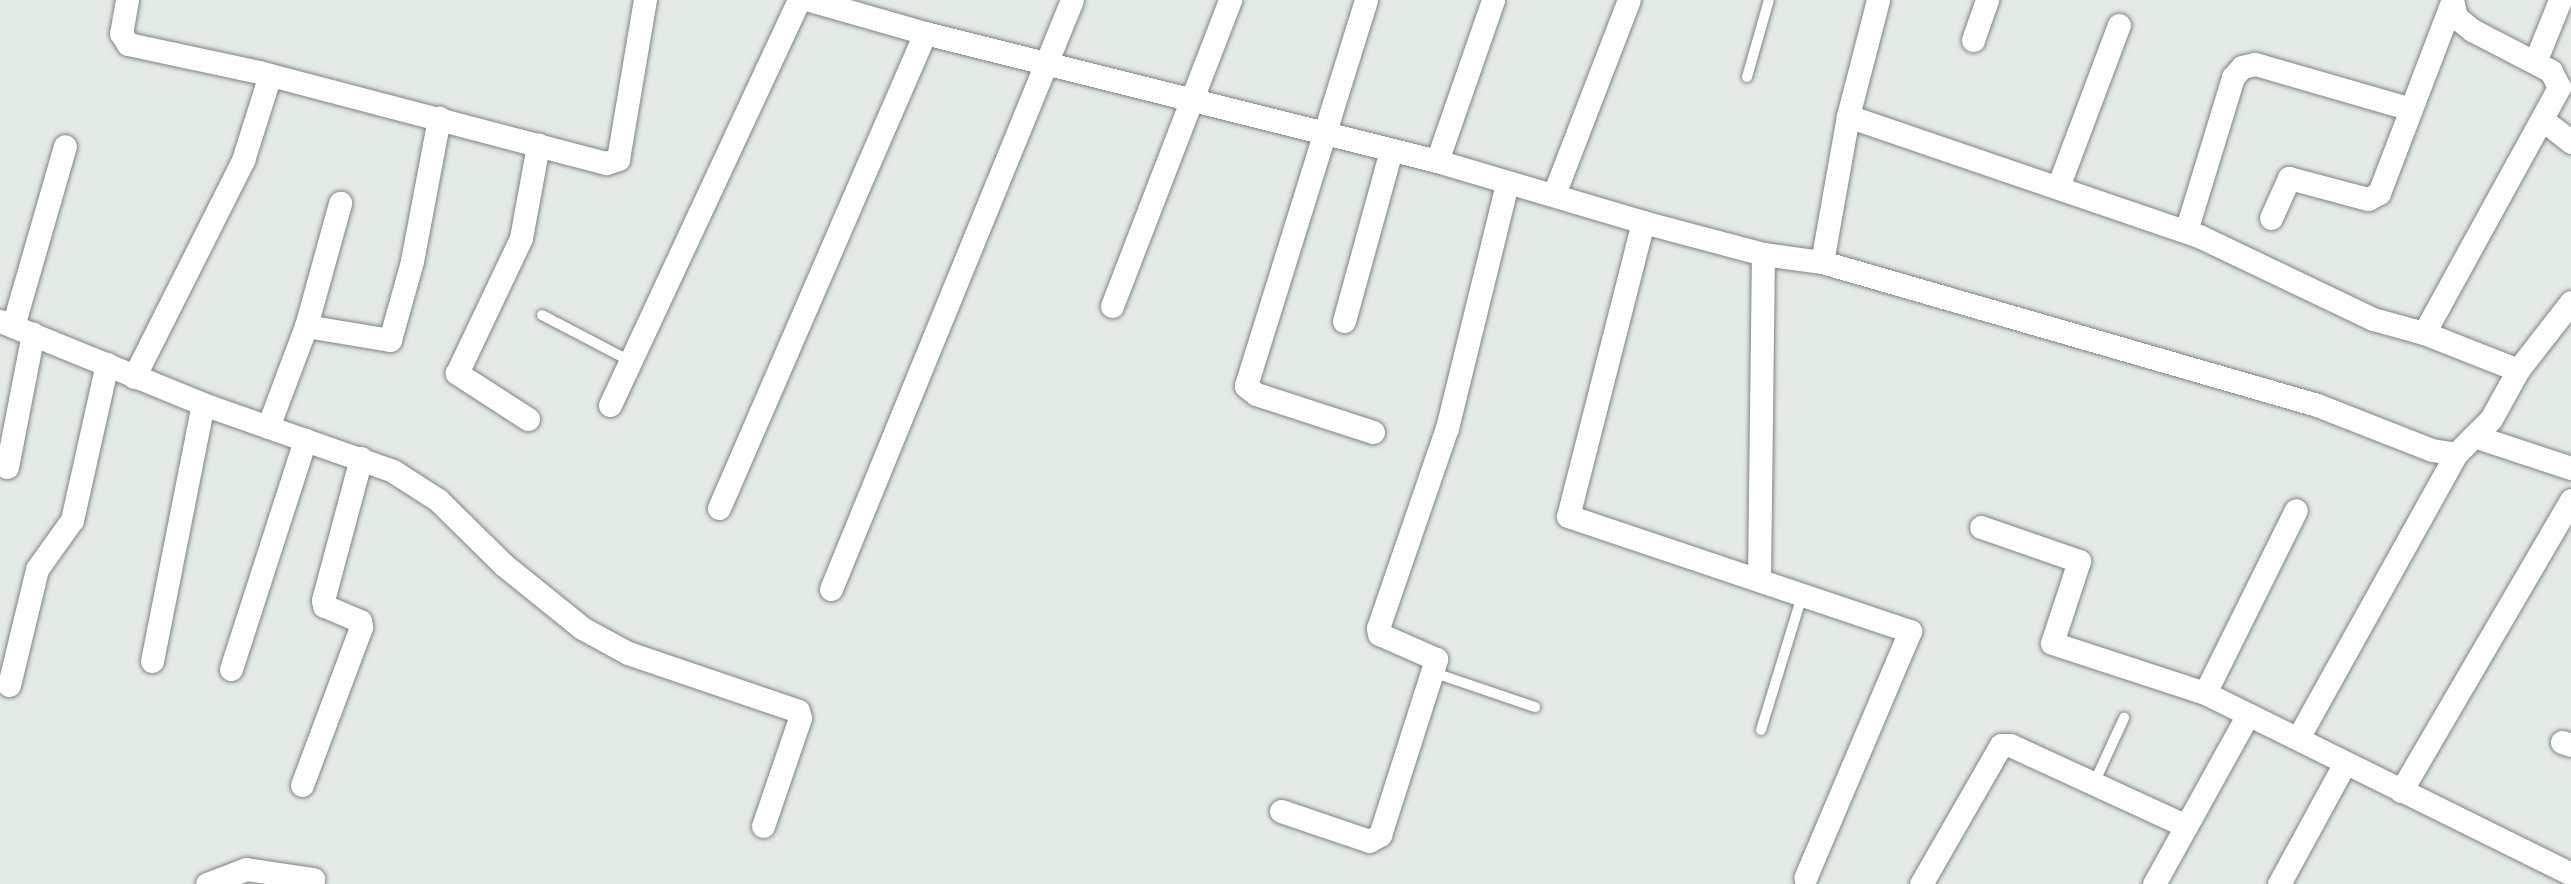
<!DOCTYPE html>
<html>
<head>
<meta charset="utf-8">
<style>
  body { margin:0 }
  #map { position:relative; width:2571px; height:884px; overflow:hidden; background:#e4eae5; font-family:Barlow,sans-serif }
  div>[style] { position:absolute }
  .roads { filter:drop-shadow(0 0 2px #7f8480) drop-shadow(0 0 2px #7f8480) }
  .service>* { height:10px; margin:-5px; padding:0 5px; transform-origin:5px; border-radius:5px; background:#fff }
  .minor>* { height:23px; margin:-11.5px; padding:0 11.5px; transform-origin:11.5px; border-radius:11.5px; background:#fff }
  span { translate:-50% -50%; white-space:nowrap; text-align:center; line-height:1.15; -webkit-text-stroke:6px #f1f7f2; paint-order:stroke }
</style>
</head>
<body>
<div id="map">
  <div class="roads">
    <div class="service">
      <div style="left:1747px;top:77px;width:80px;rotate:-74.1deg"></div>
      <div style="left:542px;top:315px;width:99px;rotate:27.6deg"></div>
      <div style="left:1432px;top:672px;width:109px;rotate:18.8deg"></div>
      <div style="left:1761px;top:730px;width:143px;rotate:-73deg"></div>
      <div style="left:2094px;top:783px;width:72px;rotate:-65.2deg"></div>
    </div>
    <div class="minor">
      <div style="left:127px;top:0;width:34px;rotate:100deg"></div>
      <div style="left:121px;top:33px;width:13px;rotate:58deg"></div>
      <div style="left:128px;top:44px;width:134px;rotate:12.1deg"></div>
      <div style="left:259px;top:72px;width:359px;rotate:14.7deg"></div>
      <div style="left:606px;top:163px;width:13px;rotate:-18deg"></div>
      <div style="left:618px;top:159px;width:161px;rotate:-80.4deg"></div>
      <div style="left:810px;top:0;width:120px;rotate:16deg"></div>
      <div style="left:925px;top:33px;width:528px;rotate:14.04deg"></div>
      <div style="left:1437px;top:161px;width:215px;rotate:16.5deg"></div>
      <div style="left:1643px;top:222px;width:303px;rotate:104.3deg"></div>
      <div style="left:1568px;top:516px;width:361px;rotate:18.6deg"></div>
      <div style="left:1910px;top:631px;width:268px;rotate:113deg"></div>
      <div style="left:1366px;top:0;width:404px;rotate:107.3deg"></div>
      <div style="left:1246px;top:386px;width:13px;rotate:39deg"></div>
      <div style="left:1256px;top:394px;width:123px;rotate:18deg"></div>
      <div style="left:1878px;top:0;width:120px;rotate:104.5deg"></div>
      <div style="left:1848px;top:116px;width:148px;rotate:100.1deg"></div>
      <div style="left:1822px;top:262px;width:515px;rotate:16.11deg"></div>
      <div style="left:2317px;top:405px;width:123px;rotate:21.4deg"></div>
      <div style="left:2432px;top:450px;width:24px;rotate:9deg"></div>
      <div style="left:1973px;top:40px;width:42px;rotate:-70.7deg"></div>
      <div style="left:2535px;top:62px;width:67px;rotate:-68deg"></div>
      <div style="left:1848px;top:116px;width:371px;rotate:18.9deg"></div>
      <div style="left:2199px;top:236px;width:193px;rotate:25.5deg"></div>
      <div style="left:2373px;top:319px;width:53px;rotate:15.4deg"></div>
      <div style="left:2424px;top:333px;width:281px;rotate:-61.2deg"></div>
      <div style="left:2559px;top:87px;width:18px;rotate:-117deg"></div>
      <div style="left:2551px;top:71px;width:89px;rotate:-152.6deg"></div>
      <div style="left:2472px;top:30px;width:21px;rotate:-141deg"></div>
      <div style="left:2456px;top:17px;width:17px;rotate:-103deg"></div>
      <div style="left:2543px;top:120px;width:36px;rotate:38deg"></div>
      <div style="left:1437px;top:161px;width:170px;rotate:-70.8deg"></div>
      <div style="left:2058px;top:187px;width:173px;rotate:-69.4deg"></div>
      <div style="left:1554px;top:194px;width:208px;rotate:-68.9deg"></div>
      <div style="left:2271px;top:218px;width:44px;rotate:-65.8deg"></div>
      <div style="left:2289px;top:178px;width:82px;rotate:14.9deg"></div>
      <div style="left:2368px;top:199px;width:13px;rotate:-29deg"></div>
      <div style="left:2379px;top:193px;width:202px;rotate:-69.1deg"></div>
      <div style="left:1643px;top:222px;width:124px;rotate:14.9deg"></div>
      <div style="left:1763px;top:254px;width:60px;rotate:7.7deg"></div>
      <div style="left:2186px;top:231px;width:161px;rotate:-73deg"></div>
      <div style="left:2233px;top:77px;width:13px;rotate:-48deg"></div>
      <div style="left:2242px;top:67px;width:13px;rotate:-13deg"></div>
      <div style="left:2255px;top:64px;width:162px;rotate:16.1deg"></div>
      <div style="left:1112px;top:306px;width:328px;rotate:-68.9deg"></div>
      <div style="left:0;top:321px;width:219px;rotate:22.2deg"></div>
      <div style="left:203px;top:404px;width:201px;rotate:19.4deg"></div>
      <div style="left:393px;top:471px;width:54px;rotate:32.8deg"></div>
      <div style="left:438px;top:500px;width:93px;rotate:44.6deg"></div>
      <div style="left:504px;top:565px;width:100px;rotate:38.9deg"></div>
      <div style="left:582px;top:628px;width:52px;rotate:28.5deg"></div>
      <div style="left:628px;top:653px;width:180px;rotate:18.8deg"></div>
      <div style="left:798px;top:711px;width:7px;rotate:74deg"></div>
      <div style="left:800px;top:718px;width:114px;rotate:108.9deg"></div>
      <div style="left:1344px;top:321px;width:177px;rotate:-74.6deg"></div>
      <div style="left:13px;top:326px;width:187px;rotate:-73.9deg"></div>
      <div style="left:306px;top:326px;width:85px;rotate:9.5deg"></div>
      <div style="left:390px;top:340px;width:82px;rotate:-74.4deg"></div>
      <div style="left:412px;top:261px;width:146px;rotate:-79.3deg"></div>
      <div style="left:2518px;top:370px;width:86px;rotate:-52.1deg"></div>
      <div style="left:134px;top:377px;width:243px;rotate:-63.3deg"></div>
      <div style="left:243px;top:160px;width:89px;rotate:-72.4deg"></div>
      <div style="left:610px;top:405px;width:447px;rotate:-65deg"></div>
      <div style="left:528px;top:419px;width:85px;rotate:-147.1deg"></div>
      <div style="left:457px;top:373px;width:149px;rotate:-64.6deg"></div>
      <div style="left:521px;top:238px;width:95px;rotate:-79.6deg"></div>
      <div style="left:268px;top:427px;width:108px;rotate:-69.4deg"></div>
      <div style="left:306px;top:326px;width:128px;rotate:-74.5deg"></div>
      <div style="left:2474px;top:436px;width:102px;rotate:18.3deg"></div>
      <div style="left:7px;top:467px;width:136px;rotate:-79deg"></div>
      <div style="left:719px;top:508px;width:518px;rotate:-66.55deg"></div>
      <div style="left:1981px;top:527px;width:104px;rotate:19.1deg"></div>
      <div style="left:2079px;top:561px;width:86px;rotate:108.2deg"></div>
      <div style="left:2052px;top:643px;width:161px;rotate:18.1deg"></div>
      <div style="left:2205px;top:693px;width:408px;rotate:26.3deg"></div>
      <div style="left:1759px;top:579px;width:325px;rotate:-89.3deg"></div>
      <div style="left:831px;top:589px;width:636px;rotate:-67.75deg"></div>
      <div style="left:152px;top:661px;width:262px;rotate:-78.8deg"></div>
      <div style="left:231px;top:669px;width:241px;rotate:-72.1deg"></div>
      <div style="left:9px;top:685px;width:119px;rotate:-76.4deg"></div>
      <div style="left:37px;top:569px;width:60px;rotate:-54.5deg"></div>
      <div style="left:72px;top:520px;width:160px;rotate:-77.4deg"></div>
      <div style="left:2205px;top:693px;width:204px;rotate:-63.6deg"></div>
      <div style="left:2298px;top:738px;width:325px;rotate:-60.9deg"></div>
      <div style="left:2456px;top:454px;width:49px;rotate:-45deg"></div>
      <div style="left:2491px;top:419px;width:56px;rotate:-61.1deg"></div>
      <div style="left:2518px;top:370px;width:101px;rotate:-158.5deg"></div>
      <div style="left:2562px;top:742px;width:9px;rotate:18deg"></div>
      <div style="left:302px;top:785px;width:169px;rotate:-69.5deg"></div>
      <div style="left:361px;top:627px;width:6px;rotate:-99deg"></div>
      <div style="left:360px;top:621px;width:39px;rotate:-157deg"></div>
      <div style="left:324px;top:606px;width:6px;rotate:-99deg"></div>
      <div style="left:323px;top:600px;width:147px;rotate:-75deg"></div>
      <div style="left:2401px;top:791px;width:337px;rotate:-59.7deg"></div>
      <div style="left:1281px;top:811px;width:93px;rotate:18.8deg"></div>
      <div style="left:1369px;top:841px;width:13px;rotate:-29deg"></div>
      <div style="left:1380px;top:835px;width:185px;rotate:-72.3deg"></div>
      <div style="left:1436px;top:659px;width:62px;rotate:-156.3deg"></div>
      <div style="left:1379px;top:634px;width:6px;rotate:-99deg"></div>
      <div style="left:1378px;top:628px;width:212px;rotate:-71deg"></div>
      <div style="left:1447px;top:428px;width:251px;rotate:-76.2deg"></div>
      <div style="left:207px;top:884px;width:42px;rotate:-21deg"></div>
      <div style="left:246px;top:869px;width:68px;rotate:8.5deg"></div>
      <div style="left:1921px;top:884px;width:160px;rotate:-60.1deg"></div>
      <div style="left:2001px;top:745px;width:9px"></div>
      <div style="left:2010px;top:745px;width:194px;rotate:24.7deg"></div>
      <div style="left:2154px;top:884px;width:192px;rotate:-61deg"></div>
      <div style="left:2279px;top:884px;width:138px;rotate:-61.4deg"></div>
    </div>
  </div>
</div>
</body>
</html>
